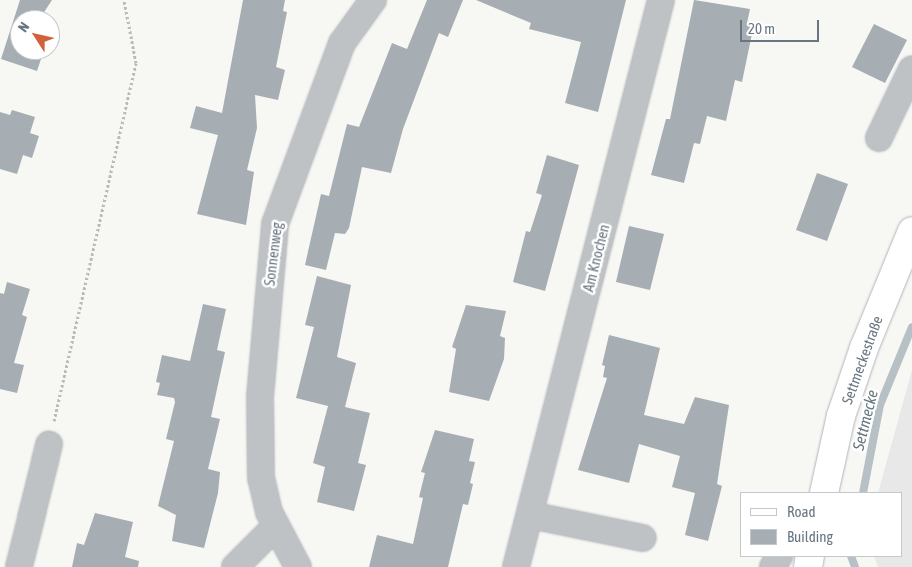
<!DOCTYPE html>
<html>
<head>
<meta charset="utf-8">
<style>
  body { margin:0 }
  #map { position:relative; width:912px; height:567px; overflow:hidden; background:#f7f7f4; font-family:"Asap Condensed",sans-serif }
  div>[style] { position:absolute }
  .built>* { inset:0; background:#e7e8e7 }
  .stream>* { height:8px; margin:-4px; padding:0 4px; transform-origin:4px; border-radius:4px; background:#b7c1c5 }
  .building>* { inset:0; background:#a6adb3 }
  .path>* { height:3px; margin-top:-1.5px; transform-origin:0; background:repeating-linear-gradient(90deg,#b8bbbd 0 2.5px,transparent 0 5px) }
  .roads { filter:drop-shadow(0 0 1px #b1b5ba) drop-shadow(0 0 1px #b1b5ba) }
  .street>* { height:26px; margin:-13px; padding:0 13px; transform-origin:13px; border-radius:13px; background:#bec2c5 }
  .secondary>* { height:28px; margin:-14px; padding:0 14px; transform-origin:14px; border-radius:14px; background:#fff }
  span { translate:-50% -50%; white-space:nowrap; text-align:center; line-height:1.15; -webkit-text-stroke:5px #fff; paint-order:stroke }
  .street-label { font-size:15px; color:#697682 }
  .water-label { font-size:16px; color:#65777e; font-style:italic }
  .legend { position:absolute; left:740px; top:492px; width:162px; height:65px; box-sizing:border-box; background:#fff; border:1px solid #c3c8cd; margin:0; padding:6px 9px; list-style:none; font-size:15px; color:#697682 }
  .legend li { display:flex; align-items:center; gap:10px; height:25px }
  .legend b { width:25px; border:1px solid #c3c8cd }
  .north { position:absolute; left:10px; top:10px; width:50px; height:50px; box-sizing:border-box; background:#fff; border:1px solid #c3c8cd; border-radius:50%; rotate:305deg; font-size:14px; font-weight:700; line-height:20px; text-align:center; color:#697682 }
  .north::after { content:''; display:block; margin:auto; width:18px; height:22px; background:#d1613a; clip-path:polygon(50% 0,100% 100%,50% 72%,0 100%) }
  .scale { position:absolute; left:740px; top:20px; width:79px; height:22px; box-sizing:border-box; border:2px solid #697682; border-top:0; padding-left:6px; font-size:15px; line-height:18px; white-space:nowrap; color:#697682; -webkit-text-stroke:4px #fff; paint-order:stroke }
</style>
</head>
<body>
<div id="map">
  <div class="built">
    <div style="clip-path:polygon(912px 370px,912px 567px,878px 567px,874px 556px,901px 556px,901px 493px,878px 493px)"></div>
  </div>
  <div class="stream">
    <div style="left:863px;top:493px;width:90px;rotate:-79.1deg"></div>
    <div style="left:880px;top:405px;width:84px;rotate:-67.7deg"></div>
    <div style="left:851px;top:556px;width:12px;rotate:70deg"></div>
  </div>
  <div class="building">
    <div style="clip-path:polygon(20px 0,52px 0,39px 20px,20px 20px,20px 50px,44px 50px,37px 71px,1px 59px)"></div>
    <div style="clip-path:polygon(243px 0,285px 0,283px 11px,287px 12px,276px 67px,285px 70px,278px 100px,255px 95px,257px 128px,247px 170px,254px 172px,246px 225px,197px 214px,218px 135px,190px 128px,196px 106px,222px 113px)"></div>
    <div style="clip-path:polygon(427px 0,463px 0,448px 37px,439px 33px,403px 129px,391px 173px,362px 167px,349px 228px,345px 234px,335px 233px,326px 270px,305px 265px,321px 194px,329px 196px,347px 124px,359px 127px,392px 43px,407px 49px)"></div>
    <div style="clip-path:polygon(476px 0,626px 0,598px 112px,565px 103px,581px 42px,529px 29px,531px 23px)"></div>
    <div style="clip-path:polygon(694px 0,750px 9px,747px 23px,754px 24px,742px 82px,735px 80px,726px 121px,707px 116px,700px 144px,694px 143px,684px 183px,651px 175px,666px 119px,670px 119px)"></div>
    <div style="clip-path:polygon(874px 24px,907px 40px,885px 83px,852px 67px)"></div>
    <div style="clip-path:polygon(12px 110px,35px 117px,30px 133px,39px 136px,32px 158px,23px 155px,17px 174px,0 169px,0 112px,10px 115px)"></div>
    <div style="clip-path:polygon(547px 155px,579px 165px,545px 291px,513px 282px,526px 231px,530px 232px,542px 195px,536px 193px)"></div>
    <div style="clip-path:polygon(817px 173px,848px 184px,827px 241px,796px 230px)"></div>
    <div style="clip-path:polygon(629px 226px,664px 234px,650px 290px,616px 282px)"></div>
    <div style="clip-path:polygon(317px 276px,351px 285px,337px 357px,356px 363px,345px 407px,370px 413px,358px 463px,366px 465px,354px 511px,317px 502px,325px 467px,313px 463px,328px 406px,296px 398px,314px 327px,305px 325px)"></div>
    <div style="clip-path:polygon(7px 282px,30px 289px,22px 315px,27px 317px,14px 363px,24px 365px,17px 393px,0 389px,0 293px,4px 294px)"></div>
    <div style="clip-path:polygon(203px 304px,226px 309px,217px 350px,225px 352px,211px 417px,220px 419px,208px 469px,220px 472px,218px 493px,204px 548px,172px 541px,176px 515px,158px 506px,174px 441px,166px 439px,175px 402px,174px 398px,157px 395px,160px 383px,156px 382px,162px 355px,190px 361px)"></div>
    <div style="clip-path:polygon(466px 305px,506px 311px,500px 336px,505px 338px,504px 359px,489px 401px,449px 392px,456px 349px,452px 347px)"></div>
    <div style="clip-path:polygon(609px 335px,660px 348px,644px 415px,684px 424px,695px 397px,729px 405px,717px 484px,722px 486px,708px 541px,685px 535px,695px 493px,672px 487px,680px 456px,639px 444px,629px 483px,578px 470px,607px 378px,603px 377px,605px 366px,602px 365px)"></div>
    <div style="clip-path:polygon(435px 430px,474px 439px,469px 461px,475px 462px,470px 483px,473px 484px,468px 505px,463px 504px,448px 567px,369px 567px,377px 535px,413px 544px,423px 498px,419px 497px,425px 473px,421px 472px)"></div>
    <div style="clip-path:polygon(95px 513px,133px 522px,125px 557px,139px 561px,138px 567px,72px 567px,77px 543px,84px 545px)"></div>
  </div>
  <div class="path">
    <div style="left:54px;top:421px;width:367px;rotate:-77.1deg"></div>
    <div style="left:136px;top:63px;width:64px;rotate:-100.8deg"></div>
  </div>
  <div class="roads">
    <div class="street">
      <div style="left:879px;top:138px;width:76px;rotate:-64.4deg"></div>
      <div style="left:530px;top:515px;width:115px;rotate:11.5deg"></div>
      <div style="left:19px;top:567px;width:126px;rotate:-76.2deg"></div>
      <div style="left:235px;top:567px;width:58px;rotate:-45deg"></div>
      <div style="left:298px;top:567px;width:62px;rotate:-117.8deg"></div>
      <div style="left:269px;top:512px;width:35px;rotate:-103deg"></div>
      <div style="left:261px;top:478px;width:81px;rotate:-90.7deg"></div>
      <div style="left:260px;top:397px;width:174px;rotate:-85deg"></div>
      <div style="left:275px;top:224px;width:193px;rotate:-69.7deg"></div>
      <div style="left:342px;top:43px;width:53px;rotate:-54.2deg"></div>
      <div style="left:516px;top:567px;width:585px;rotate:-75.66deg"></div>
      <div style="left:773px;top:567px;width:13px;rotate:-61deg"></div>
    </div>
    <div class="secondary">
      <div style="left:824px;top:493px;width:79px;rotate:-77.6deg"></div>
      <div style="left:841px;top:416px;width:72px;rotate:-71.3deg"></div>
      <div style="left:864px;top:348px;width:126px;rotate:-67.7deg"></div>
      <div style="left:808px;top:567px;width:11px;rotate:-80deg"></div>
    </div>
  </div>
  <div class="street-label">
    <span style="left:273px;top:254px;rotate:-83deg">Sonnenweg</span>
    <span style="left:596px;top:258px;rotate:-76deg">Am Knochen</span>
    <span style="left:862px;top:360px;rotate:-70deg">Settmeckestraße</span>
  </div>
  <div class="water-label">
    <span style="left:865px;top:420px;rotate:-76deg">Settmecke</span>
  </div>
  <ul class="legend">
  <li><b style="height:6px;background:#fff"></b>Road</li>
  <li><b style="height:14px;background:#a6adb3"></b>Building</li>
  </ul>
  <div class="north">N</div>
  <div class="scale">20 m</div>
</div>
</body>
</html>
